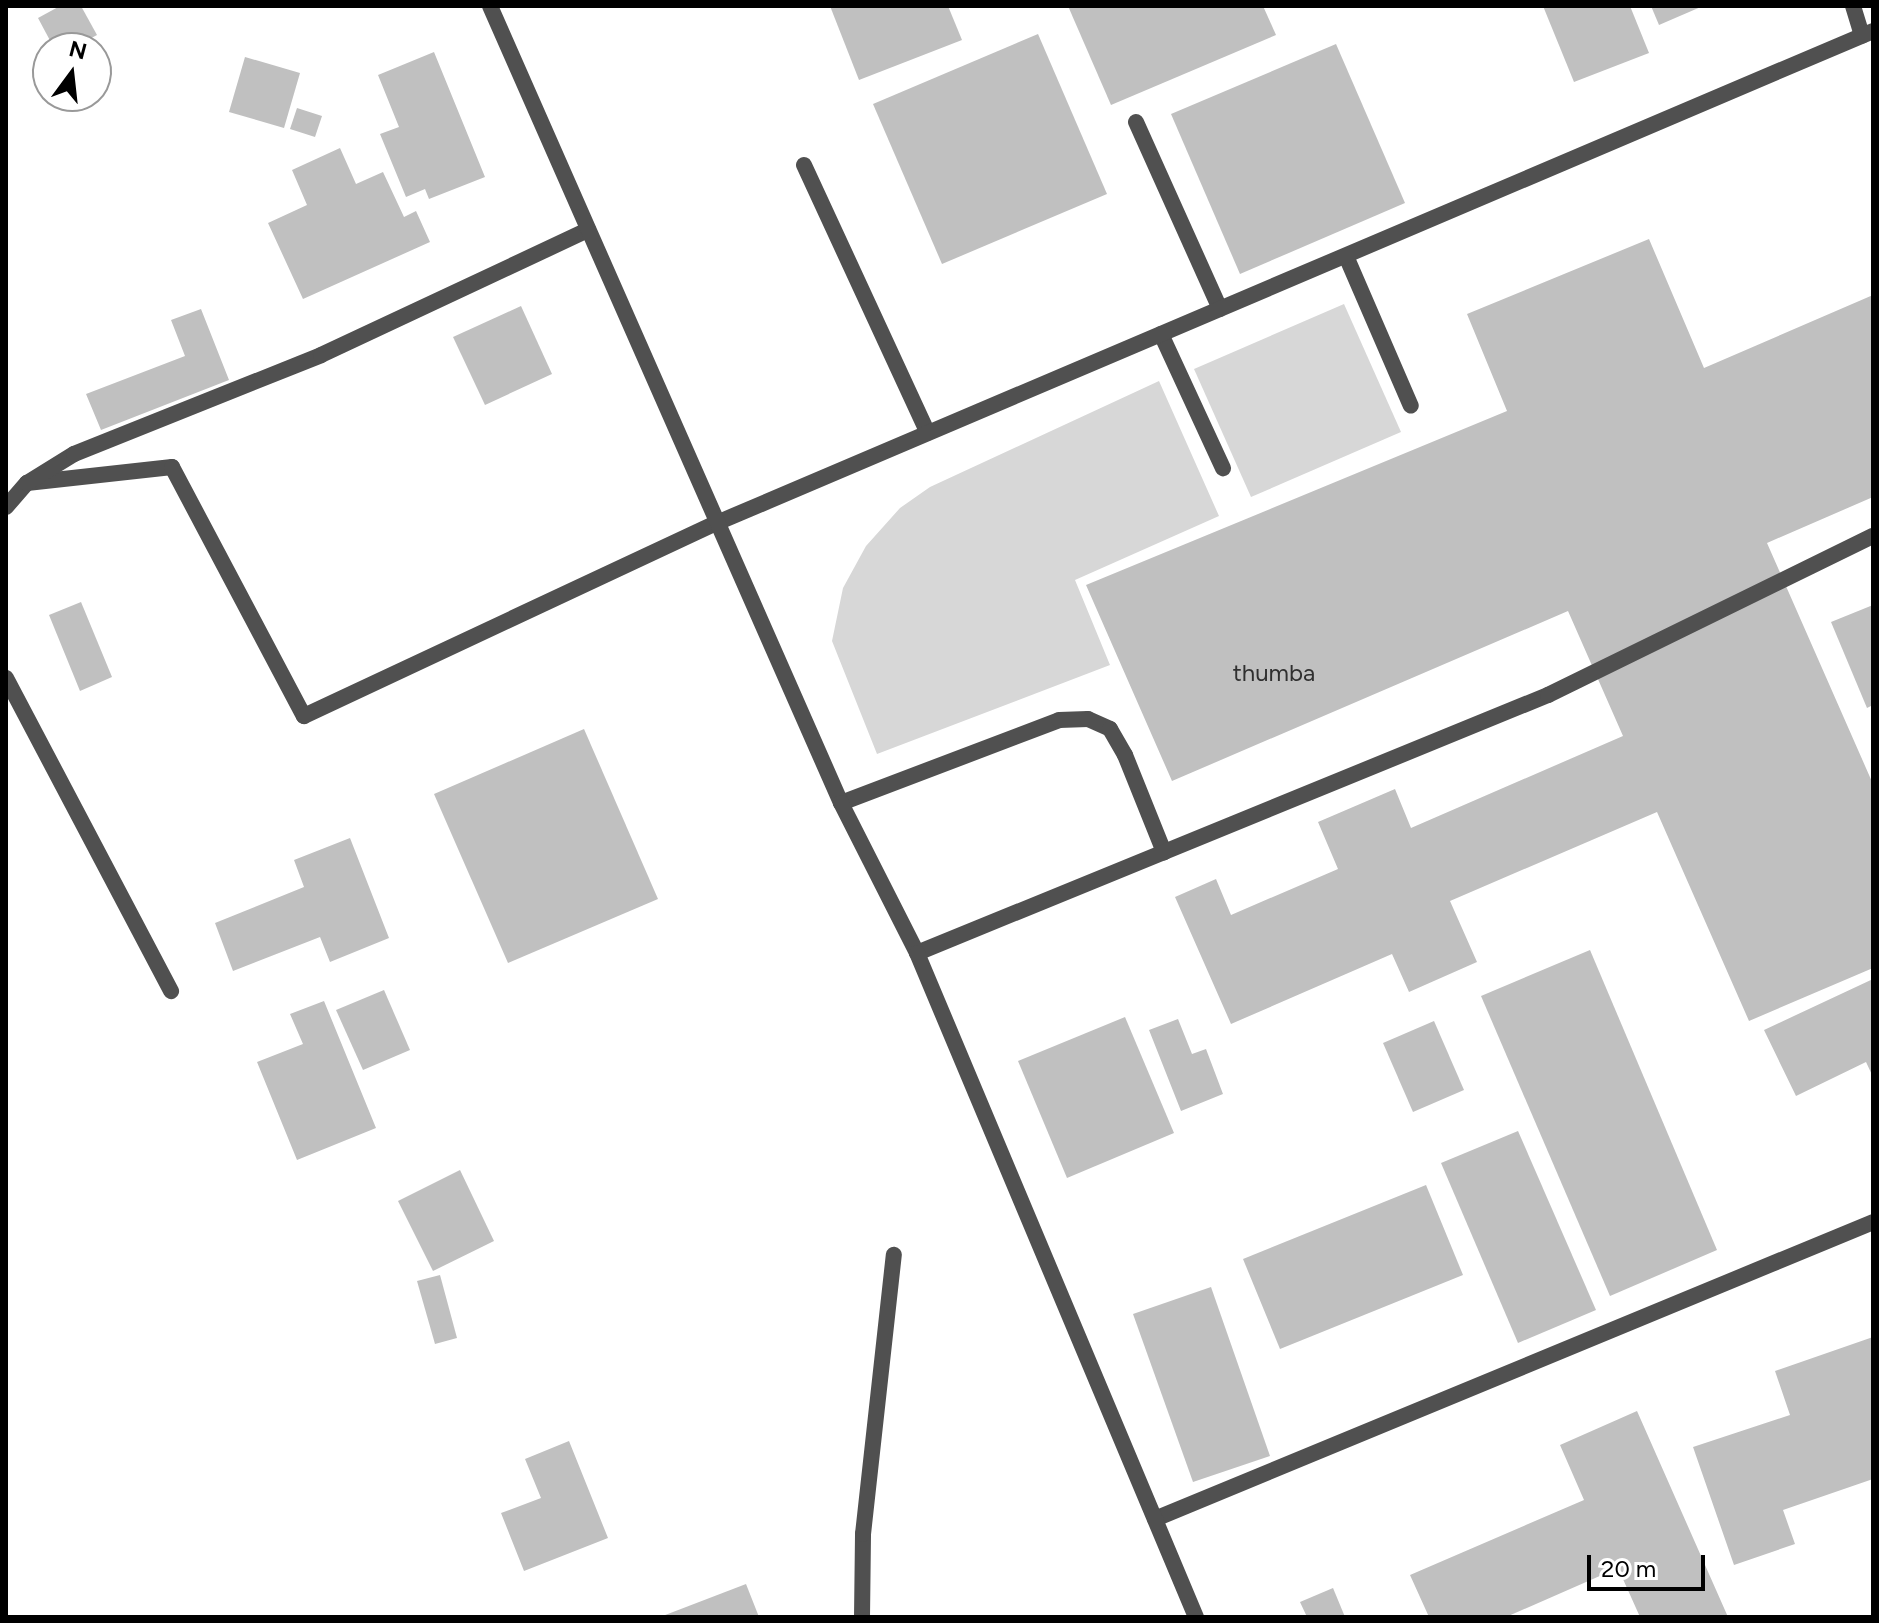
<!DOCTYPE html>
<html>
<head>
<meta charset="utf-8">
<style>
  body { margin:0 }
  #map { position:relative; width:1879px; height:1623px; overflow:hidden; background:#fff; font-family:Figtree,sans-serif }
  div>[style] { position:absolute }
  .green>* { inset:0; background:#d7d7d7 }
  .building>* { inset:0; background:#c0c0c0 }
  .lane>* { height:16px; margin:-8px; padding:0 8px; transform-origin:8px; border-radius:8px; background:#505050 }
  .street>* { height:16px; margin:-8px; padding:0 8px; transform-origin:8px; border-radius:8px; background:#505050 }
  span { translate:-50% -50%; white-space:nowrap; text-align:center; line-height:1.15; -webkit-text-stroke:6px #fff; paint-order:stroke }
  .number-label { font-size:24px; color:#303030 }
  .number-label span { -webkit-text-stroke-width:0 }
  .frame { position:absolute; inset:0; border:8px solid #000; pointer-events:none }
  .north { position:absolute; left:32px; top:32px; width:80px; height:80px; box-sizing:border-box; background:#fff; border:2px solid #999; border-radius:50%; rotate:15deg; font-size:22px; font-weight:700; line-height:32px; text-align:center; color:#000 }
  .north::after { content:''; display:block; margin:auto; width:28px; height:36px; background:#000; clip-path:polygon(50% 0,100% 100%,50% 72%,0 100%) }
  .scale { position:absolute; left:1587px; top:1555px; width:118px; height:36px; box-sizing:border-box; border:4px solid #000; border-top:0; padding-left:10px; font-size:24px; line-height:28px; white-space:nowrap; color:#000; -webkit-text-stroke:6px #fff; paint-order:stroke }
</style>
</head>
<body>
<div id="map">
  <div class="green">
    <div style="clip-path:polygon(1344px 304px,1401px 432px,1251px 497px,1194px 369px)"></div>
    <div style="clip-path:polygon(1159px 381px,1219px 516px,1075px 580px,1110px 665px,877px 754px,832px 641px,843px 588px,866px 546px,900px 508px,930px 487px)"></div>
  </div>
  <div class="building">
    <div style="clip-path:polygon(60px 6px,81px 6px,97px 35px,73px 48px,54px 48px,38px 18px)"></div>
    <div style="clip-path:polygon(830px 6px,948px 6px,962px 40px,859px 80px)"></div>
    <div style="clip-path:polygon(1068px 6px,1263px 6px,1276px 35px,1111px 105px)"></div>
    <div style="clip-path:polygon(1543px 6px,1630px 6px,1649px 53px,1574px 82px)"></div>
    <div style="clip-path:polygon(1651px 6px,1703px 6px,1659px 25px)"></div>
    <div style="clip-path:polygon(1038px 34px,1107px 194px,942px 264px,873px 104px)"></div>
    <div style="clip-path:polygon(1336px 44px,1405px 203px,1240px 274px,1171px 114px)"></div>
    <div style="clip-path:polygon(434px 52px,485px 177px,429px 199px,425px 189px,406px 197px,380px 134px,399px 127px,378px 75px)"></div>
    <div style="clip-path:polygon(245px 57px,300px 73px,284px 128px,229px 112px)"></div>
    <div style="clip-path:polygon(297px 108px,322px 116px,315px 137px,290px 129px)"></div>
    <div style="clip-path:polygon(340px 148px,356px 184px,383px 172px,404px 217px,416px 211px,430px 242px,303px 299px,268px 223px,307px 205px,292px 170px)"></div>
    <div style="clip-path:polygon(1649px 239px,1704px 368px,1873px 295px,1873px 497px,1767px 543px,1873px 784px,1873px 968px,1749px 1021px,1657px 812px,1450px 901px,1477px 962px,1409px 992px,1392px 954px,1231px 1024px,1175px 897px,1216px 879px,1231px 915px,1338px 869px,1318px 822px,1395px 789px,1411px 828px,1623px 736px,1568px 611px,1172px 781px,1086px 585px,1507px 411px,1467px 314px)"></div>
    <div style="clip-path:polygon(521px 306px,552px 374px,485px 405px,453px 337px)"></div>
    <div style="clip-path:polygon(201px 309px,229px 380px,101px 430px,86px 394px,185px 356px,171px 320px)"></div>
    <div style="clip-path:polygon(81px 602px,112px 677px,80px 691px,49px 615px)"></div>
    <div style="clip-path:polygon(1873px 605px,1873px 705px,1867px 708px,1831px 622px)"></div>
    <div style="clip-path:polygon(584px 729px,658px 899px,508px 963px,434px 794px)"></div>
    <div style="clip-path:polygon(350px 838px,389px 938px,330px 962px,320px 937px,233px 971px,215px 923px,304px 887px,294px 860px)"></div>
    <div style="clip-path:polygon(1590px 950px,1717px 1250px,1610px 1296px,1481px 996px)"></div>
    <div style="clip-path:polygon(1873px 979px,1873px 1077px,1866px 1062px,1796px 1096px,1764px 1030px)"></div>
    <div style="clip-path:polygon(384px 990px,410px 1050px,363px 1070px,336px 1010px)"></div>
    <div style="clip-path:polygon(324px 1001px,376px 1128px,297px 1160px,257px 1062px,303px 1044px,290px 1014px)"></div>
    <div style="clip-path:polygon(1125px 1017px,1174px 1133px,1067px 1178px,1018px 1061px)"></div>
    <div style="clip-path:polygon(1178px 1019px,1192px 1054px,1206px 1049px,1223px 1094px,1181px 1111px,1149px 1030px)"></div>
    <div style="clip-path:polygon(1434px 1021px,1464px 1090px,1413px 1112px,1383px 1043px)"></div>
    <div style="clip-path:polygon(1518px 1131px,1596px 1310px,1518px 1343px,1441px 1163px)"></div>
    <div style="clip-path:polygon(460px 1170px,494px 1241px,433px 1271px,398px 1201px)"></div>
    <div style="clip-path:polygon(1426px 1185px,1463px 1275px,1280px 1349px,1243px 1259px)"></div>
    <div style="clip-path:polygon(440px 1275px,457px 1338px,435px 1344px,417px 1281px)"></div>
    <div style="clip-path:polygon(1211px 1287px,1270px 1456px,1193px 1482px,1133px 1314px)"></div>
    <div style="clip-path:polygon(1873px 1337px,1873px 1479px,1783px 1510px,1795px 1544px,1734px 1565px,1693px 1447px,1790px 1415px,1775px 1371px)"></div>
    <div style="clip-path:polygon(1637px 1411px,1728px 1617px,1640px 1617px,1618px 1568px,1506px 1617px,1429px 1617px,1410px 1575px,1584px 1500px,1560px 1445px)"></div>
    <div style="clip-path:polygon(569px 1441px,608px 1538px,524px 1571px,501px 1513px,541px 1498px,525px 1459px)"></div>
    <div style="clip-path:polygon(746px 1584px,759px 1617px,660px 1617px)"></div>
    <div style="clip-path:polygon(1333px 1588px,1345px 1617px,1307px 1617px,1300px 1602px)"></div>
  </div>
  <div class="lane">
    <div style="left:1853px;top:6px;width:31px;rotate:73deg"></div>
    <div style="left:1136px;top:122px;width:205px;rotate:65.8deg"></div>
    <div style="left:804px;top:165px;width:295px;rotate:65.2deg"></div>
    <div style="left:1346px;top:256px;width:163px;rotate:66.6deg"></div>
    <div style="left:1161px;top:334px;width:148px;rotate:65.2deg"></div>
    <div style="left:27px;top:483px;width:146px;rotate:-6.3deg"></div>
    <div style="left:172px;top:467px;width:282px;rotate:62.1deg"></div>
    <div style="left:304px;top:716px;width:458px;rotate:-25.1deg"></div>
    <div style="left:719px;top:522px;width:1254px;rotate:-23.05deg"></div>
    <div style="left:6px;top:507px;width:32px;rotate:-49deg"></div>
    <div style="left:27px;top:483px;width:55px;rotate:-31.7deg"></div>
    <div style="left:74px;top:454px;width:266px;rotate:-21.8deg"></div>
    <div style="left:321px;top:355px;width:295px;rotate:-25.1deg"></div>
    <div style="left:6px;top:678px;width:354px;rotate:62.2deg"></div>
    <div style="left:841px;top:803px;width:233px;rotate:-20.8deg"></div>
    <div style="left:1059px;top:720px;width:29px;rotate:-2deg"></div>
    <div style="left:1088px;top:719px;width:24px;rotate:24deg"></div>
    <div style="left:1110px;top:729px;width:30px;rotate:60deg"></div>
    <div style="left:1125px;top:755px;width:105px;rotate:68.1deg"></div>
    <div style="left:917px;top:953px;width:682px;rotate:-22.24deg"></div>
    <div style="left:1548px;top:695px;width:362px;rotate:-26.1deg"></div>
    <div style="left:1155px;top:1519px;width:777px;rotate:-22.47deg"></div>
    <div style="left:862px;top:1617px;width:83px;rotate:-89.3deg"></div>
    <div style="left:863px;top:1534px;width:281px;rotate:-83.7deg"></div>
  </div>
  <div class="street">
    <div style="left:490px;top:6px;width:871px;rotate:66.23deg"></div>
    <div style="left:841px;top:803px;width:168px;rotate:63.1deg"></div>
    <div style="left:917px;top:953px;width:720px;rotate:67.21deg"></div>
  </div>
  <div class="number-label">
    <span style="left:1274px;top:673px">thumba</span>
  </div>
  <div class="frame"></div>
  <div class="north">N</div>
  <div class="scale">20 m</div>
</div>
</body>
</html>
